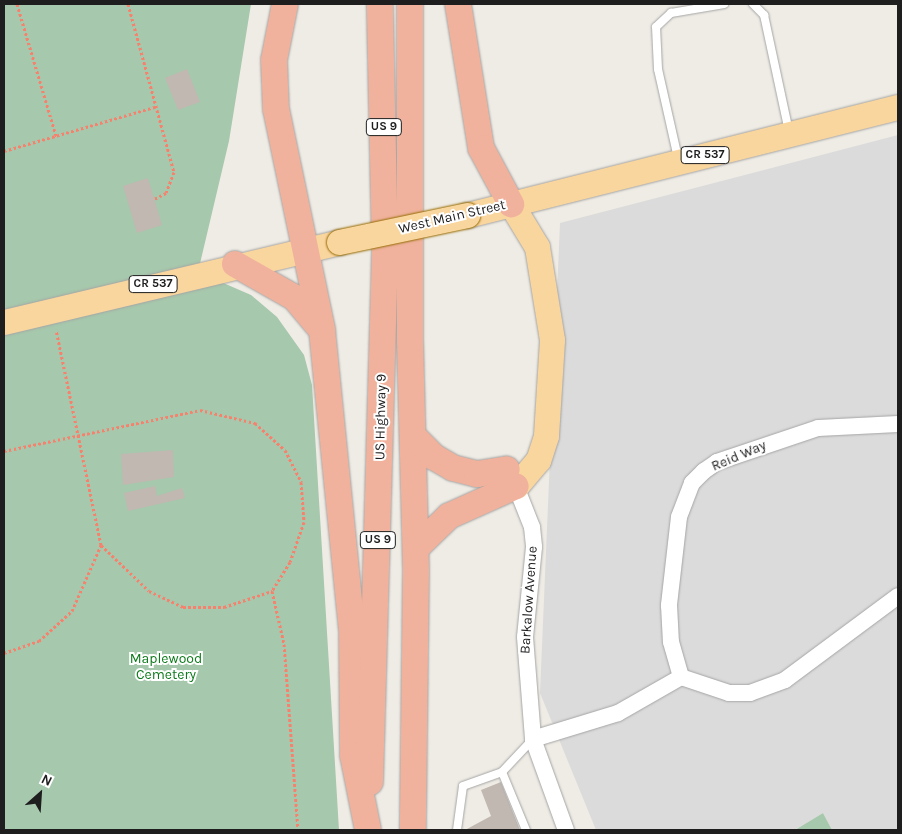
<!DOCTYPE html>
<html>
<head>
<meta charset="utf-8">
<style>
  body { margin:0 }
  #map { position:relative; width:902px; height:834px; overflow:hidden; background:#efece5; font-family:Karla,sans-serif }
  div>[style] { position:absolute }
  .residential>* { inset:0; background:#dcdbdb }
  .cemetery>* { inset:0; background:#a6c8ac }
  .building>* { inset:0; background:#c0b8b1 }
  .path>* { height:3px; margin-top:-1.5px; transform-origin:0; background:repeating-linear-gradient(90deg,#f7816d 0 2.5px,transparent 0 5px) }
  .roads { filter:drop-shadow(0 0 1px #a5a5a5) drop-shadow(0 0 1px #a5a5a5) }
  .service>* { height:8px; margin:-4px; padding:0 4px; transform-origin:4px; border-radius:4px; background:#fff }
  .minor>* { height:16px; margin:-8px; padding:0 8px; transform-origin:8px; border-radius:8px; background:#fff }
  .primary>* { height:25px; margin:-12.5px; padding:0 12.5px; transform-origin:12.5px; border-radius:12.5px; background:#fad69f }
  .trunk>* { height:26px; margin:-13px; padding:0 13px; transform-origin:13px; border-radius:13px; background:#f0b29c }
  .bridges { filter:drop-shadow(0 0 1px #966b03) drop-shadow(0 0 1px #966b03) }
  .primary-bridge>* { height:25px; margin:-12.5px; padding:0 12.5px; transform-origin:12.5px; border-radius:12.5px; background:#fad69f }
  span { translate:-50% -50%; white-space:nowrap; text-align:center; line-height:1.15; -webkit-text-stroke:4px #fff; paint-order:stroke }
  .shield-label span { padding:1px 4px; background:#fff; border:1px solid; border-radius:4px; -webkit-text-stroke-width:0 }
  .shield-label { font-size:12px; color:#1e1e1e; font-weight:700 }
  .street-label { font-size:14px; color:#1e1e1e }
  .park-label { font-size:14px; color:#0d7b1b }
  .frame { position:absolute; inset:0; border:5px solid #1e1e1e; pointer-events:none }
  .north { position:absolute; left:15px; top:769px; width:50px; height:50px; -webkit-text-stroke:4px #fff; paint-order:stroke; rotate:26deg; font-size:14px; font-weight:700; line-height:20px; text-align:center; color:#1e1e1e }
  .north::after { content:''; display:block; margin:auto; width:18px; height:22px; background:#1e1e1e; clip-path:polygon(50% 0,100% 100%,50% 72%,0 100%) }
</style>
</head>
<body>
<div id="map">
  <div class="residential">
    <div style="clip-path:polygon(898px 135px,898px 830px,832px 830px,823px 813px,795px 830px,596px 830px,540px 693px,560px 223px)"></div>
  </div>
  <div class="cemetery">
    <div style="clip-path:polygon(4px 4px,251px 4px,229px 141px,198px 272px,251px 295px,277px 317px,304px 355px,312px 385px,339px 830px,4px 830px)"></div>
    <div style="clip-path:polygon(823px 813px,832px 830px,795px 830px)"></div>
  </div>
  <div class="building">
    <div style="clip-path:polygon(187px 69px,200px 102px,178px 110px,165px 78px)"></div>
    <div style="clip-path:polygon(148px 178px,162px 225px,137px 233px,123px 186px)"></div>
    <div style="clip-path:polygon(173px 450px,174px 477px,123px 485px,121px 454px)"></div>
    <div style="clip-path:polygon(155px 486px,157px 496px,182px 488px,185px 498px,128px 511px,124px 493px)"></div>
    <div style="clip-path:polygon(501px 782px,520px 830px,465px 830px,491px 816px,481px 790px)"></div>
  </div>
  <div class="path">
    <div style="left:17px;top:4px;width:138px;rotate:73.5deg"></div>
    <div style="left:128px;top:4px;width:174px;rotate:74.7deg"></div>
    <div style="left:174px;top:172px;width:22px;rotate:111deg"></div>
    <div style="left:166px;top:193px;width:13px;rotate:153deg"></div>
    <div style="left:4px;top:151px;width:160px;rotate:-16.3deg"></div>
    <div style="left:4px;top:451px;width:200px;rotate:-11.8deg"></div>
    <div style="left:200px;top:410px;width:57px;rotate:13.3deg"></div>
    <div style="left:255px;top:423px;width:40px;rotate:42deg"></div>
    <div style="left:285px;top:450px;width:36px;rotate:63deg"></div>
    <div style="left:301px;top:482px;width:40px;rotate:85.7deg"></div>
    <div style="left:304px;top:522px;width:42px;rotate:109.3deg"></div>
    <div style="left:290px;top:562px;width:34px;rotate:122deg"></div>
    <div style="left:272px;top:591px;width:54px;rotate:77.2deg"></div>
    <div style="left:284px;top:644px;width:187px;rotate:85.7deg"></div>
    <div style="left:101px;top:545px;width:66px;rotate:43.8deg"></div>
    <div style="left:149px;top:591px;width:38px;rotate:25deg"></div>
    <div style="left:183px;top:607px;width:41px"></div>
    <div style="left:224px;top:607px;width:51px;rotate:-18.4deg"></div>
    <div style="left:4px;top:653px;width:37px;rotate:-19deg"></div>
    <div style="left:39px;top:641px;width:45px;rotate:-42.3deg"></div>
    <div style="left:72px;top:611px;width:72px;rotate:-66.3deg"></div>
    <div style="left:101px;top:545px;width:220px;rotate:-101.8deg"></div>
  </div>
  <div class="roads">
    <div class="service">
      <div style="left:753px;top:4px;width:16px;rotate:45deg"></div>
      <div style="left:764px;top:15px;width:120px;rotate:77.9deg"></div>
      <div style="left:678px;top:158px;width:91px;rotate:-102.7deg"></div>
      <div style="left:658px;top:69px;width:42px;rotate:-92.7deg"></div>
      <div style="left:656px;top:27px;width:21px;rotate:-43deg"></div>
      <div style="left:671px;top:13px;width:54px;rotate:-9.6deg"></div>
      <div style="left:502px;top:772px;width:63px;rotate:67.5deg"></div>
      <div style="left:457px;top:830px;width:44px;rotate:-82.2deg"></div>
      <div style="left:463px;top:786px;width:41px;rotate:-19.7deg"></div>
      <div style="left:502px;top:772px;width:45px;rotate:-46.8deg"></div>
    </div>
    <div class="minor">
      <div style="left:898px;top:424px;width:80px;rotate:177.1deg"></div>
      <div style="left:818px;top:428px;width:107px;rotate:161.4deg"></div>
      <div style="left:717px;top:462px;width:16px;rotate:145deg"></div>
      <div style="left:704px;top:471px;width:17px;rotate:135deg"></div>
      <div style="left:692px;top:483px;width:36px;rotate:111deg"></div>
      <div style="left:679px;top:517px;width:89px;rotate:96.5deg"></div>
      <div style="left:669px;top:605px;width:37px;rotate:87deg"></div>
      <div style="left:671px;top:642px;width:36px;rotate:74deg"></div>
      <div style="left:681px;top:677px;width:51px;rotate:18.4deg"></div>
      <div style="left:729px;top:693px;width:21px"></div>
      <div style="left:750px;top:693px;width:37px;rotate:-20deg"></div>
      <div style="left:785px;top:680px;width:141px;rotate:-36.6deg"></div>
      <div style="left:513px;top:479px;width:52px;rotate:68.4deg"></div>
      <div style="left:532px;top:527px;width:20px;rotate:84deg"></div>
      <div style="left:534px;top:547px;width:90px;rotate:95.7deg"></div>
      <div style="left:525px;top:637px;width:102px;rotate:85.5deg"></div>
      <div style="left:533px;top:739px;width:97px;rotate:70.1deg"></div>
      <div style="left:533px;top:739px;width:89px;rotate:-17deg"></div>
      <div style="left:618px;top:713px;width:73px;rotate:-29.7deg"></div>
    </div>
    <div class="primary">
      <div style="left:511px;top:204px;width:50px;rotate:58.8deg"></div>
      <div style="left:537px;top:247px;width:94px;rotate:80.8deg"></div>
      <div style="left:552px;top:340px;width:96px;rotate:93.6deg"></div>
      <div style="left:546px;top:436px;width:25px;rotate:108deg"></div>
      <div style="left:538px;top:460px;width:34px;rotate:130deg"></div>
      <div style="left:467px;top:215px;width:444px;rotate:-14.1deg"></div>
      <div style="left:4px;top:322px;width:344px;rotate:-13.4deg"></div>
    </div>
    <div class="trunk">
      <div style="left:285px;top:4px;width:57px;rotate:101.1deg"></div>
      <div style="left:274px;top:60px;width:49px;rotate:87.7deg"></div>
      <div style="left:276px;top:109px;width:226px;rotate:78.2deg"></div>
      <div style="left:322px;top:330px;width:301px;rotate:84.3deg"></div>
      <div style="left:352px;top:630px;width:125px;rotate:89.5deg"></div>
      <div style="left:353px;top:755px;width:76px;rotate:78.7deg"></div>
      <div style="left:410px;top:4px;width:336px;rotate:90deg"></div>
      <div style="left:410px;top:340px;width:231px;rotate:88.5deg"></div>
      <div style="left:416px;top:571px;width:259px;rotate:90.7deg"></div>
      <div style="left:458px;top:4px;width:146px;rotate:80.9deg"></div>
      <div style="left:481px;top:148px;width:64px;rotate:61.8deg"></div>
      <div style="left:235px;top:264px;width:69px;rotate:29.5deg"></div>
      <div style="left:295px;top:298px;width:35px;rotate:50deg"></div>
      <div style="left:413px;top:436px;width:30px;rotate:45deg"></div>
      <div style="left:434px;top:457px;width:22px;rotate:30deg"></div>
      <div style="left:453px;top:468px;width:25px;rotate:14deg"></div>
      <div style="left:477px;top:474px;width:30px;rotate:-9deg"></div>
      <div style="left:416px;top:548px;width:46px;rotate:-44.1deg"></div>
      <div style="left:449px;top:516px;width:73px;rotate:-24.1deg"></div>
      <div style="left:370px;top:782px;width:531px;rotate:-88.38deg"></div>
      <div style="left:385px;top:251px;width:247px;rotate:-91.2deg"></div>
    </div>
  </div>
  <div class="bridges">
    <div class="primary-bridge">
      <div style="left:339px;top:242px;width:131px;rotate:-11.9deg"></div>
    </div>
  </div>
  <div class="shield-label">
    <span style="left:384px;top:127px">US 9</span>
    <span style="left:705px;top:155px">CR 537</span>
    <span style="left:153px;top:284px">CR 537</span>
    <span style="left:378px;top:540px">US 9</span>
  </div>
  <div class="street-label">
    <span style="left:452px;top:217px;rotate:-13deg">West Main Street</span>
    <span style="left:381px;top:417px;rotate:-89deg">US Highway 9</span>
    <span style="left:739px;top:456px;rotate:-23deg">Reid Way</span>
    <span style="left:529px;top:600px;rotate:-86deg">Barkalow Avenue</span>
  </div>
  <div class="park-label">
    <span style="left:166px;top:667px">Maplewood<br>Cemetery</span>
  </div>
  <div class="frame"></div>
  <div class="north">N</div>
</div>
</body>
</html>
